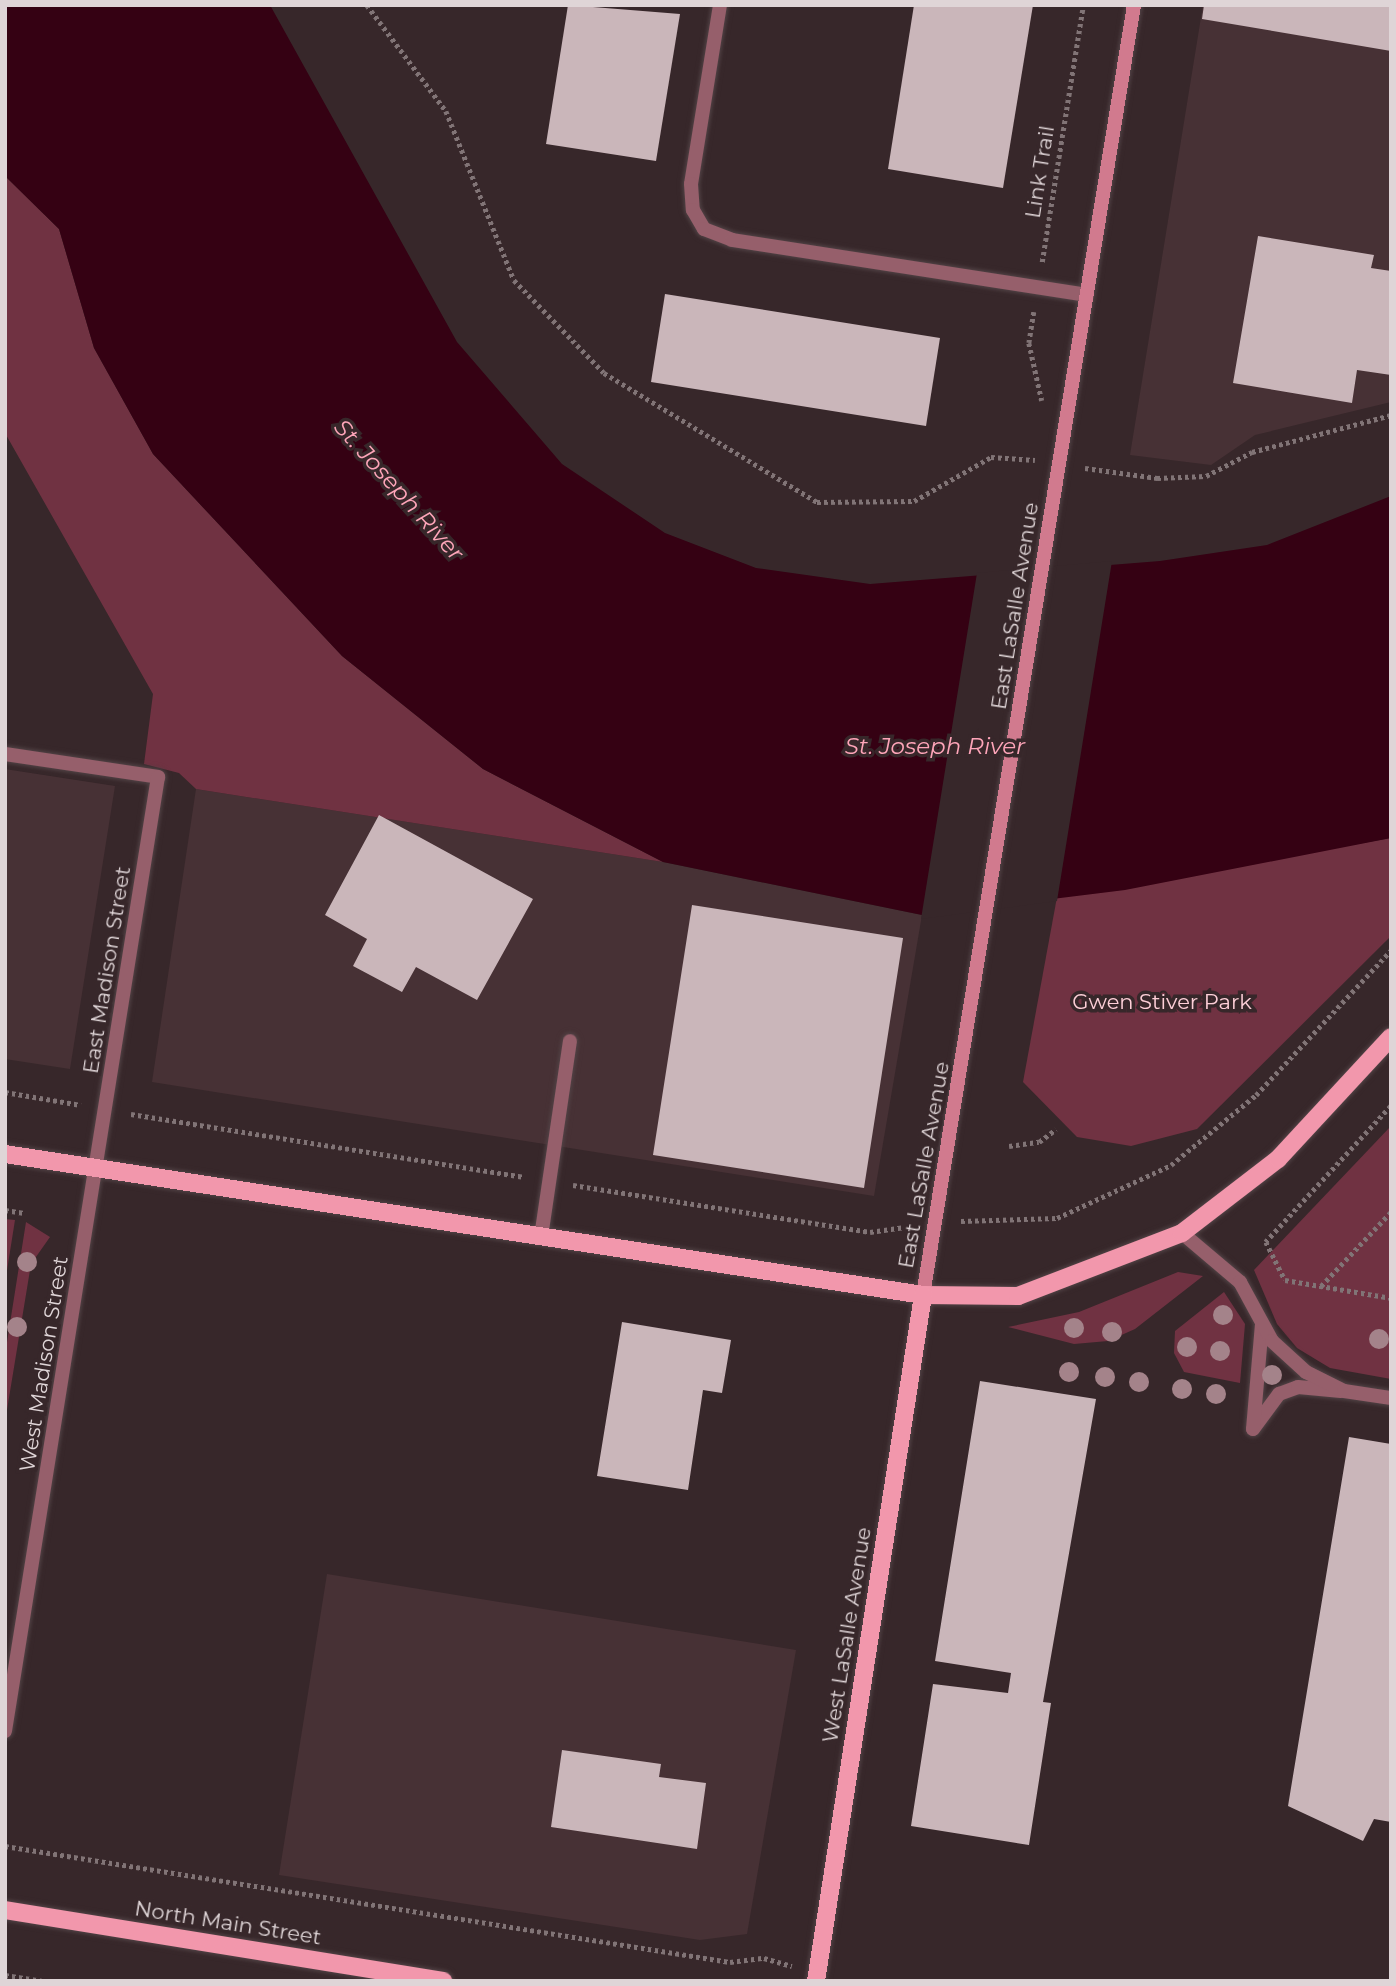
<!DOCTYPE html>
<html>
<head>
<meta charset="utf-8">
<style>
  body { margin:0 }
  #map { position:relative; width:1396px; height:1986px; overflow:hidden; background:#37272a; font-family:Montserrat,sans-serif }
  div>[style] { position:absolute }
  .built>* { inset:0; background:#473135 }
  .green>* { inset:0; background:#703242 }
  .water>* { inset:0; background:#350113 }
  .pier>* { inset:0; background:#37272a }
  .building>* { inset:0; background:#cab6ba }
  .path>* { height:4.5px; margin-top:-2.25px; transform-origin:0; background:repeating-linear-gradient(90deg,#817476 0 3.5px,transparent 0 7px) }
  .roads { filter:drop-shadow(0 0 2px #524346) drop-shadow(0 0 2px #524346) }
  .lane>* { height:14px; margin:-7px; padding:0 7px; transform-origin:7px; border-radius:7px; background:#965f6b }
  .street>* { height:14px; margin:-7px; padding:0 7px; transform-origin:7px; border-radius:7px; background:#965f6b }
  .secondary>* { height:14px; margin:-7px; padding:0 7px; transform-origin:7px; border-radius:7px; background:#d17a8e }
  .primary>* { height:18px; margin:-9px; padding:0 9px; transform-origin:9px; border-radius:9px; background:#f297ac }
  .trees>* { width:20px; height:20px; margin:-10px; border-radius:50%; background:#a4838a }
  span { translate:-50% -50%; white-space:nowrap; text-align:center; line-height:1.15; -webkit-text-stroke:7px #37272a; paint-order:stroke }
  .street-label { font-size:21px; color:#dfd5d7 }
  .park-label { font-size:21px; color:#fecfd8 }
  .water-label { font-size:23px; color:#fea5b9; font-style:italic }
  .frame { position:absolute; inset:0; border:7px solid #dfd5d7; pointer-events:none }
</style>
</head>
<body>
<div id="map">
  <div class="built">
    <div style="clip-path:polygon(1203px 5px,1391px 5px,1391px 402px,1255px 435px,1211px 465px,1130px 455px)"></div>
    <div style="clip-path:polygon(5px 769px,115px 786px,70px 1069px,5px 1059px)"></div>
    <div style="clip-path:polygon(196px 789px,663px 862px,922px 915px,874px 1196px,152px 1082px)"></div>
    <div style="clip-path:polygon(327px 1574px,796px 1650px,747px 1934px,700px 1940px,279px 1875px)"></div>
  </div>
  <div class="green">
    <div style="clip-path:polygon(5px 176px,59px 229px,94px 348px,153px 454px,342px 656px,483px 769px,663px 862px,196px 789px,179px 773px,144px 764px,153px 694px,5px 433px)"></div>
    <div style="clip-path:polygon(1391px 838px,1391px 936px,1197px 1129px,1131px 1146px,1077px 1137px,1023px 1082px,1057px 897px)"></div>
    <div style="clip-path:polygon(1391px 1126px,1391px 1379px,1330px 1368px,1297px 1348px,1277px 1324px,1254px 1270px)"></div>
    <div style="clip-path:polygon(5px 1219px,15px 1220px,5px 1283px)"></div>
    <div style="clip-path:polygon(26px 1222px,50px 1237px,31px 1264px,5px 1422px,5px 1355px)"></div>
    <div style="clip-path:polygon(1178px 1272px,1203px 1276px,1135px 1329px,1108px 1341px,1074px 1344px,1008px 1327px,1079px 1312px)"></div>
    <div style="clip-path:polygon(1224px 1292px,1245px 1324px,1240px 1383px,1184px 1372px,1174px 1353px,1175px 1331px)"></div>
  </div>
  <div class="water">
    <div style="clip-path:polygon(5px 5px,270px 5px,457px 342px,562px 464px,665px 533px,756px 568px,870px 584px,1160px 561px,1267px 545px,1391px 496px,1391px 838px,1125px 890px,922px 915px,663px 862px,483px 769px,342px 656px,153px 454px,94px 348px,59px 229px,5px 176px)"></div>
  </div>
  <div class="pier">
    <div style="clip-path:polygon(1112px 561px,1057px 901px,921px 919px,977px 573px)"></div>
  </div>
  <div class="building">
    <div style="clip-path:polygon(568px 5px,680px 14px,656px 161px,546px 144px)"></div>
    <div style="clip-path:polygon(914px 5px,1033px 5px,1003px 188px,888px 169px)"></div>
    <div style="clip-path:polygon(1204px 5px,1391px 5px,1391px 51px,1202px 19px)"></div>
    <div style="clip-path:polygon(1258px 236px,1374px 255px,1371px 268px,1391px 271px,1391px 375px,1357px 370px,1352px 403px,1233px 383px)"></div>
    <div style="clip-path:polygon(665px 294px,940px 338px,926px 426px,651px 382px)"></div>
    <div style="clip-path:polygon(379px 815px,533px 899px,477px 1000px,416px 967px,402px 992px,353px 966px,367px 939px,325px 915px)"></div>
    <div style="clip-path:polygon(692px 905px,903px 938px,864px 1188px,653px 1155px)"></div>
    <div style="clip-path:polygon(622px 1322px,731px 1340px,722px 1393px,703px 1390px,688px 1490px,597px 1476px)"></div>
    <div style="clip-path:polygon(980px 1381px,1096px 1399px,1043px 1702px,1051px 1703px,1029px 1845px,911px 1826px,933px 1684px,1008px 1693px,1011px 1673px,935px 1661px)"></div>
    <div style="clip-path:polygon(1349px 1437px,1391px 1444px,1391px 1822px,1374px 1819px,1363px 1841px,1288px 1806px)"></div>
    <div style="clip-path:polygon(562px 1750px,661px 1764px,659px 1777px,706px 1783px,697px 1849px,551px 1827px)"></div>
  </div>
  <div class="path">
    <div style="left:367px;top:5px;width:132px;rotate:53.3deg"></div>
    <div style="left:446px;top:111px;width:182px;rotate:68.1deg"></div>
    <div style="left:514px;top:280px;width:129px;rotate:45.9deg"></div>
    <div style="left:604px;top:373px;width:249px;rotate:31.2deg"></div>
    <div style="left:817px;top:502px;width:97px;rotate:-0.6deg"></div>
    <div style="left:914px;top:501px;width:89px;rotate:-29.7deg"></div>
    <div style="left:991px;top:457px;width:44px;rotate:3.9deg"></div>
    <div style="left:1042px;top:262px;width:260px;rotate:-80.9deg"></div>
    <div style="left:1034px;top:312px;width:31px;rotate:99deg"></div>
    <div style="left:1029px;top:343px;width:59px;rotate:77.4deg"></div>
    <div style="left:1085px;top:468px;width:73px;rotate:7.9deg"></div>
    <div style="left:1157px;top:478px;width:49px;rotate:-2.3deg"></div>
    <div style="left:1206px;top:476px;width:52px;rotate:-27.6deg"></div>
    <div style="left:1252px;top:452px;width:144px;rotate:-14.9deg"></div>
    <div style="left:5px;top:1092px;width:77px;rotate:9.7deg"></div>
    <div style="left:1391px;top:1106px;width:185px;rotate:132.6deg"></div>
    <div style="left:1266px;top:1242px;width:42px;rotate:63.4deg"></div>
    <div style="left:1285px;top:1280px;width:108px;rotate:9.6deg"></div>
    <div style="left:131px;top:1114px;width:397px;rotate:9.1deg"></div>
    <div style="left:1009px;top:1146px;width:30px;rotate:-8deg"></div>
    <div style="left:1039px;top:1142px;width:21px;rotate:-37deg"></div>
    <div style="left:573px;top:1185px;width:301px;rotate:9deg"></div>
    <div style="left:870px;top:1232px;width:37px;rotate:-8deg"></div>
    <div style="left:5px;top:1210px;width:18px;rotate:9deg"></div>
    <div style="left:961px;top:1221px;width:96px;rotate:-1.8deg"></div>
    <div style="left:1057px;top:1218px;width:126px;rotate:-24.9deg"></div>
    <div style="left:1171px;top:1165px;width:110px;rotate:-39.5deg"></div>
    <div style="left:1256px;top:1095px;width:198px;rotate:-47deg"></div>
    <div style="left:1321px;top:1286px;width:102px;rotate:-46.6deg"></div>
    <div style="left:5px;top:1846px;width:734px;rotate:9.09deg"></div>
    <div style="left:730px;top:1962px;width:34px;rotate:-7deg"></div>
    <div style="left:764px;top:1958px;width:29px;rotate:16deg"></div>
    <div style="left:5px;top:1975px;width:37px;rotate:9deg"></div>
  </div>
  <div class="roads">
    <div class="lane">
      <div style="left:720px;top:5px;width:181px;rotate:99.2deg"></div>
      <div style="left:691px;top:184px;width:26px;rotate:86deg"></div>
      <div style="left:693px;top:210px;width:22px;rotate:60deg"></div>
      <div style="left:704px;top:229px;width:30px;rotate:21deg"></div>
      <div style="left:732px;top:240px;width:359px;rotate:8.8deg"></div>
      <div style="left:5px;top:754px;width:155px;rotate:8.5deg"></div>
      <div style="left:541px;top:1237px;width:198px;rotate:-81.6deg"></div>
      <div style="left:1253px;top:1429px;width:44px;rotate:-53.4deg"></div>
      <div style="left:1279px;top:1394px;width:20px;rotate:-20deg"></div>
      <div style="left:1298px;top:1387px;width:43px;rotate:5.3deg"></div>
      <div style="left:1253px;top:1429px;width:104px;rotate:-85.1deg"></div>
    </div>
    <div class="street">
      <div style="left:1182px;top:1233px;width:76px;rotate:40.2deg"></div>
      <div style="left:1240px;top:1282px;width:67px;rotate:61.5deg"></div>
      <div style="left:1272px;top:1341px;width:46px;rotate:42.4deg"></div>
      <div style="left:1306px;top:1372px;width:42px;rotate:26.6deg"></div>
      <div style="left:1344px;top:1391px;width:48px;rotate:8.5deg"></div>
      <div style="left:5px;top:1731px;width:966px;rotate:-80.89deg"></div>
    </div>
    <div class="secondary">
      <div style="left:923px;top:1295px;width:1307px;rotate:-80.71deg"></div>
    </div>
    <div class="primary">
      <div style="left:5px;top:1154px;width:929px;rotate:8.73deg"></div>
      <div style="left:923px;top:1295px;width:95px;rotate:0.6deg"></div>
      <div style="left:1018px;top:1296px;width:176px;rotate:-21deg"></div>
      <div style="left:1182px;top:1233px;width:121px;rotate:-37.6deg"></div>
      <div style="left:1278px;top:1159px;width:166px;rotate:-47.2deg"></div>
      <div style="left:5px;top:1910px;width:444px;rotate:9.2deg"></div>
      <div style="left:816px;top:1981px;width:694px;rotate:-81.13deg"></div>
    </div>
  </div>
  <div class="trees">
    <div style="left:27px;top:1262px"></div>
    <div style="left:1223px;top:1315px"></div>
    <div style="left:17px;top:1327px"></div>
    <div style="left:1074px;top:1328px"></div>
    <div style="left:1112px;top:1332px"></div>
    <div style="left:1379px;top:1339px"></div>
    <div style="left:1187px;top:1347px"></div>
    <div style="left:1220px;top:1351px"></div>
    <div style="left:1069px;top:1372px"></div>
    <div style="left:1272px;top:1375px"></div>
    <div style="left:1105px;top:1377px"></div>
    <div style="left:1139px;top:1382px"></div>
    <div style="left:1182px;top:1389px"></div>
    <div style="left:1216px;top:1394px"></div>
  </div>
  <div class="street-label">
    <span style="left:1040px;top:172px;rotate:-81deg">Link Trail</span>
    <span style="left:1015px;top:606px;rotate:-81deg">East LaSalle Avenue</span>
    <span style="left:107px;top:970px;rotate:-81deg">East Madison Street</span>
    <span style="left:924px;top:1165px;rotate:-80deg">East LaSalle Avenue</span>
    <span style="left:44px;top:1364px;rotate:-81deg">West Madison Street</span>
    <span style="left:847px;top:1635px;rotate:-81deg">West LaSalle Avenue</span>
    <span style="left:228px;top:1923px;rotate:9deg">North Main Street</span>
  </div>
  <div class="park-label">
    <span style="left:1162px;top:1002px">Gwen Stiver Park</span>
  </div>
  <div class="water-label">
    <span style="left:399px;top:490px;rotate:48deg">St. Joseph River</span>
    <span style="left:935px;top:746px">St. Joseph River</span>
  </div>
  <div class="frame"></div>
</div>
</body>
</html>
